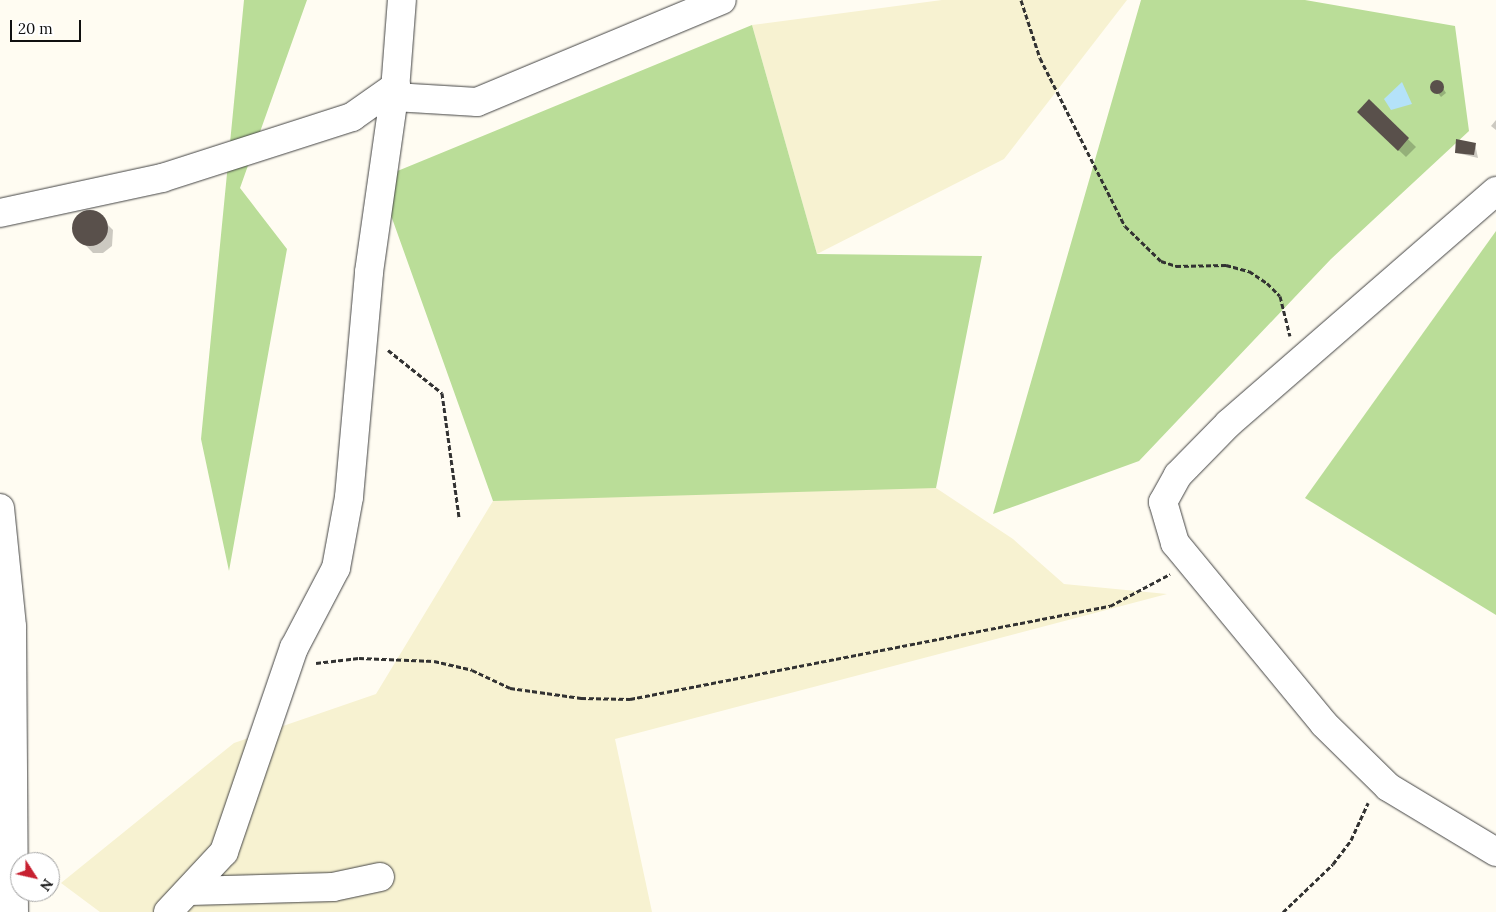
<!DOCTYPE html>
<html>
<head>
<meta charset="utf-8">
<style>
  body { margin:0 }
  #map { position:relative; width:1496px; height:912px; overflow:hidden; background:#fffcf2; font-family:Lora,serif }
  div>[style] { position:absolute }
  .farmland>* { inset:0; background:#f7f2d1 }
  .forest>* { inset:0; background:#badd98 }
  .water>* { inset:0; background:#b4e2f9 }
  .shadow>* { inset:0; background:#0003 }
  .building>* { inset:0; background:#59504b }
  .round { border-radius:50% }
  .path>* { height:3px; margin-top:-1.5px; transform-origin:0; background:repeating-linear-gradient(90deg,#323232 0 5px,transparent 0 7.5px) }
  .roads { filter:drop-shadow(0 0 1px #434343) drop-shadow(0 0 1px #434343) }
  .minor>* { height:28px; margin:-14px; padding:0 14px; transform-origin:14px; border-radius:14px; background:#fff }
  span { translate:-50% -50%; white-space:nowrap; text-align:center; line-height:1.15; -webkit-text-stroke:5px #fff; paint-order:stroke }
  .north { position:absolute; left:10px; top:852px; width:50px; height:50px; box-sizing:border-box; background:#fff; border:1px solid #9f9f9f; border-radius:50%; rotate:125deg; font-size:14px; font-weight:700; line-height:20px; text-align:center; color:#101010 }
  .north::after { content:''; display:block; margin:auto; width:18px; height:22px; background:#c72030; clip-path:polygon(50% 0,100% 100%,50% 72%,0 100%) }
  .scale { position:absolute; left:10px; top:20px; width:71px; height:22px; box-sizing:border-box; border:2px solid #101010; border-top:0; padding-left:6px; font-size:15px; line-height:18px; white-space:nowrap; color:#101010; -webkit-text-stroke:4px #fff; paint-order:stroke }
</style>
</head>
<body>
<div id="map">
  <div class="farmland">
    <div style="clip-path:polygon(942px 0,1127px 0,1004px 159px,817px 254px,752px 25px)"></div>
    <div style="clip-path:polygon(780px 415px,936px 488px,1013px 539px,1064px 584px,1167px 594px,615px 739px,652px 912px,100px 912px,61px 883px,234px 743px,376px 694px,493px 501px)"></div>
  </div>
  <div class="forest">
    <div style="clip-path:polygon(244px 0,307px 0,240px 188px,287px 249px,229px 571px,201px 439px)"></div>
    <div style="clip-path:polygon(1141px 0,1305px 0,1455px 26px,1469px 131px,1331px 259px,1139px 461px,993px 514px)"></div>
    <div style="clip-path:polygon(752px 25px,817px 254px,982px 256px,936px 488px,493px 501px,378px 179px)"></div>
    <div style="clip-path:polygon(1496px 231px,1496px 615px,1305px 498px)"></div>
  </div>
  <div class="water">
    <div style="clip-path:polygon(1402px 82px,1412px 104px,1391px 110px,1384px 99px)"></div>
  </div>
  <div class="shadow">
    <div style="clip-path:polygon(1439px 82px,1446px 93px,1441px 97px,1432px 86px)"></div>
    <div style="clip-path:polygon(1369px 101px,1416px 147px,1406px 157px,1358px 112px)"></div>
    <div style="clip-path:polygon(1496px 120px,1496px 130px,1491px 126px)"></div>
    <div style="clip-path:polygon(1475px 144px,1478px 158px,1457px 153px)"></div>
    <div style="clip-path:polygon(86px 212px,97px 214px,113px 230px,112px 246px,103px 253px,93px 253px,74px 233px,77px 218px)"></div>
  </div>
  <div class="building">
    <div class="round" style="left:1430px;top:80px;width:14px;height:14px"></div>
    <div style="clip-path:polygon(1369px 99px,1409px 138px,1398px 151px,1357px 112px)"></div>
    <div style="clip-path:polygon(1456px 139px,1476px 143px,1474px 155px,1455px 153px)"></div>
    <div class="round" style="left:72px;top:210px;width:36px;height:36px"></div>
  </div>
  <div class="path">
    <div style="left:1021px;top:0;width:61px;rotate:71.9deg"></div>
    <div style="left:1040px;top:58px;width:188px;rotate:63.2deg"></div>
    <div style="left:1125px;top:226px;width:50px;rotate:44.2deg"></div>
    <div style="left:1161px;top:261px;width:16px;rotate:18deg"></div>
    <div style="left:1176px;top:266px;width:50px;rotate:-1.1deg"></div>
    <div style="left:1226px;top:265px;width:24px;rotate:15deg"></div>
    <div style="left:1249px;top:271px;width:22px;rotate:34deg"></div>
    <div style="left:1267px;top:283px;width:18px;rotate:45deg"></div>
    <div style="left:1280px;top:296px;width:41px;rotate:76deg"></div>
    <div style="left:388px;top:350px;width:69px;rotate:38.5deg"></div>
    <div style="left:442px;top:393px;width:125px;rotate:82.2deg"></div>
    <div style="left:316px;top:663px;width:43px;rotate:-6.6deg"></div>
    <div style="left:359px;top:658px;width:75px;rotate:2.3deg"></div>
    <div style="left:434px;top:661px;width:39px;rotate:13deg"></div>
    <div style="left:472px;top:670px;width:42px;rotate:25.3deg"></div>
    <div style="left:510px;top:688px;width:72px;rotate:8deg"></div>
    <div style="left:581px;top:698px;width:49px;rotate:1.2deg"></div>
    <div style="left:630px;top:699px;width:489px;rotate:-11deg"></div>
    <div style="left:1110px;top:606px;width:68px;rotate:-28.1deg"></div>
    <div style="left:1283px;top:912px;width:69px;rotate:-43.8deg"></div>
    <div style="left:1333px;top:864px;width:30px;rotate:-53deg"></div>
    <div style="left:1351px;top:840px;width:41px;rotate:-65.3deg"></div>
  </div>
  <div class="roads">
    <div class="minor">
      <div style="left:394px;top:97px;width:83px;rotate:3.4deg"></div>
      <div style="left:477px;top:102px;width:265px;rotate:-22.6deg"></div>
      <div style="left:1496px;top:191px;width:354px;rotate:139deg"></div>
      <div style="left:1229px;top:423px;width:73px;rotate:134.4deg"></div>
      <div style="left:1178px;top:475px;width:31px;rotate:119deg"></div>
      <div style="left:1163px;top:502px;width:43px;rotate:73.7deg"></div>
      <div style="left:1175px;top:543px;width:234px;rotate:50.5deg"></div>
      <div style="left:1324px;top:724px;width:90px;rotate:44.5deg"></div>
      <div style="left:1388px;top:787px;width:126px;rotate:31deg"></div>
      <div style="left:0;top:213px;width:166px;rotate:-12.2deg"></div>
      <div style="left:162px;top:178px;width:200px;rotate:-17.8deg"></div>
      <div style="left:352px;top:117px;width:54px;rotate:-35.2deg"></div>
      <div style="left:0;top:508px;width:120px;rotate:84.2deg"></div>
      <div style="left:12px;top:627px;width:285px;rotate:89.6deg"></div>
      <div style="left:190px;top:891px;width:143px;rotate:-1.6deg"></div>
      <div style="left:333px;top:887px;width:48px;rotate:-12deg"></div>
      <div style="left:168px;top:912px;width:82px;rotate:-47deg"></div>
      <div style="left:224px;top:852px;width:216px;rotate:-71.1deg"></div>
      <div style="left:294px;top:648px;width:90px;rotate:-62.3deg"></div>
      <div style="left:336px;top:568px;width:72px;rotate:-79.6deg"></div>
      <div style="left:349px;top:497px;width:226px;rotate:-84.9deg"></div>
      <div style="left:369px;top:272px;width:184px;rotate:-81.9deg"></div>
      <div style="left:395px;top:90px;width:90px;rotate:-85.6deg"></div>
    </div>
  </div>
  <div class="north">N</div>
  <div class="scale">20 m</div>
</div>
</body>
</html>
